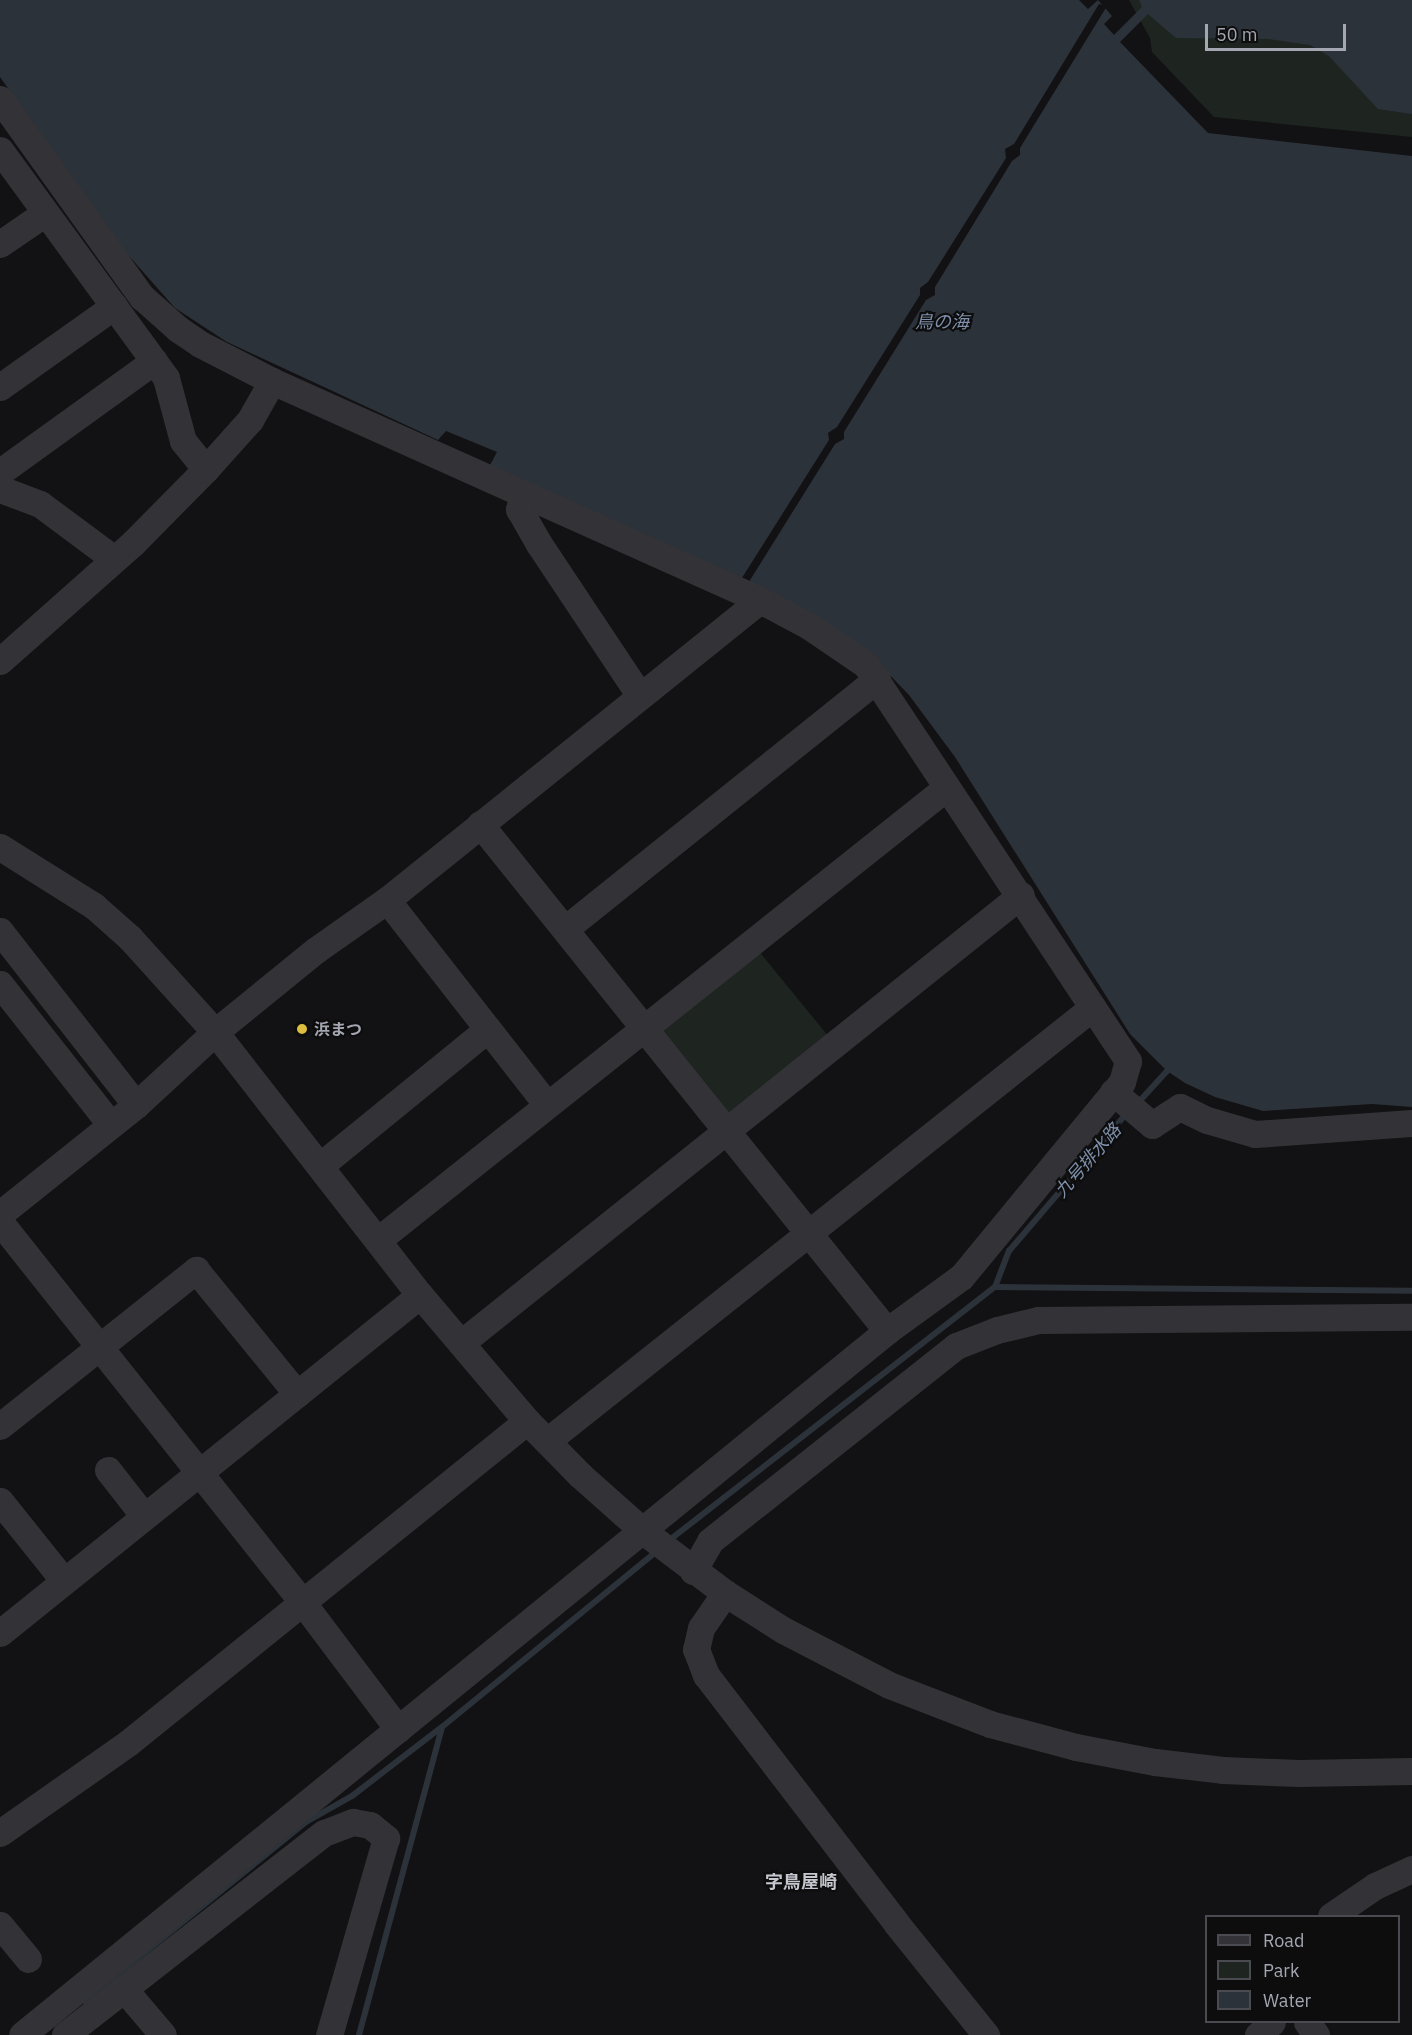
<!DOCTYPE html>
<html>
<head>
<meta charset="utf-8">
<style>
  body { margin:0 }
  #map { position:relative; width:1412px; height:2035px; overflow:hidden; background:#121113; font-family:"IBM Plex Sans","Noto Sans JP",sans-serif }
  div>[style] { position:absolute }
  .green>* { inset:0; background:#1e2520 }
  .water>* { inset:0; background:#2c323a }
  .pier>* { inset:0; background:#121113 }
  .stream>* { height:6px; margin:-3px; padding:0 3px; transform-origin:3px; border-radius:3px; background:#2c323a }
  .minor>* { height:27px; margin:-13.5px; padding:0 13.5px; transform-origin:13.5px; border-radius:13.5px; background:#333337 }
  .dots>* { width:16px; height:16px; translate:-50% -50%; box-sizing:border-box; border:3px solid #0d0d0e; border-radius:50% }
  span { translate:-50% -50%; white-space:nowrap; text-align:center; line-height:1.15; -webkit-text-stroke:4.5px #0d0d0e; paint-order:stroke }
  .poi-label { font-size:16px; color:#a4a7b2; font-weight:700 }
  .left { translate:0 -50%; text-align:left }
  .water-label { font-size:18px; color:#7e90aa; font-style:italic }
  .neighbourhood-label { font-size:18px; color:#c5c6ce; font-weight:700 }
  .legend { position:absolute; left:1205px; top:1915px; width:195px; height:108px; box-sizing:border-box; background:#0d0d0e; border:2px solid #494b50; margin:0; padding:8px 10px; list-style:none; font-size:18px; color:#a4a7b2 }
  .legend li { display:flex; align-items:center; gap:12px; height:30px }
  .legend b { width:30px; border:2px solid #494b50 }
  .scale { position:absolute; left:1205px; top:24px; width:141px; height:27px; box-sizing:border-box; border:3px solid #a4a7b2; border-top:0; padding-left:8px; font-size:18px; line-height:21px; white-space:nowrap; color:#a4a7b2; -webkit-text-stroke:4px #0d0d0e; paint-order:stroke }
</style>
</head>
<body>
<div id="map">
  <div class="green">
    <div style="clip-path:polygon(1129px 0,1412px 0,1412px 137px,1214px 117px,1152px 52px,1150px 38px)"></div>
    <div style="clip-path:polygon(758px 950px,829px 1037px,733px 1115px,723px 1113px,660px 1037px,664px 1025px)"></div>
  </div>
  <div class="water">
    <div style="clip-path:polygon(0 0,1079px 0,1088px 9px,1098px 0,1112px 16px,1104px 24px,1114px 35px,1142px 7px,1139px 0,1412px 0,1412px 114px,1378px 109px,1329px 56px,1310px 45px,1269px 39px,1176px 38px,1148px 14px,1120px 42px,1208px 133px,1412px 156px,1412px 1107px,1372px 1104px,1263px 1111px,1215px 1097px,1185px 1083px,1167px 1071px,1130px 1034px,955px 757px,909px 695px,882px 667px,490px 465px,497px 452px,446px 431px,438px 440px,227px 342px,175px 308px,122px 248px,0 77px)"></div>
  </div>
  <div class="pier">
    <div style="clip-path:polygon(1099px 4px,1107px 6px,1020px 148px,1020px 155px,1012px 161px,935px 287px,935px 295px,926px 300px,844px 432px,844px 439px,835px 444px,747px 585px,740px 581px,829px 440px,828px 433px,837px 427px,920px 295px,920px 288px,928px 282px,1006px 158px,1005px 149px,1014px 144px)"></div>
  </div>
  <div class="stream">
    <div style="left:1136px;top:1105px;width:46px;rotate:-47.6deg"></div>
    <div style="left:1167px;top:1071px;width:7px;rotate:-63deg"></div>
    <div style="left:995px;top:1287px;width:417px;rotate:0.5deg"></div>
    <div style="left:667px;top:1542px;width:415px;rotate:-37.9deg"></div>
    <div style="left:995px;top:1287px;width:39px;rotate:-69deg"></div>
    <div style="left:1009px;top:1251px;width:180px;rotate:-49.5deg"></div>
    <div style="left:85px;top:2001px;width:284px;rotate:-39deg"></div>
    <div style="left:306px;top:1822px;width:53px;rotate:-29.5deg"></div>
    <div style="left:352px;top:1796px;width:113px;rotate:-37.5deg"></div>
    <div style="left:359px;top:2035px;width:319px;rotate:-74.9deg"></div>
    <div style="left:442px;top:1727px;width:278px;rotate:-39.3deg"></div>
  </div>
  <div class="minor">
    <div style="left:0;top:99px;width:244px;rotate:54.4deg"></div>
    <div style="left:142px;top:297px;width:48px;rotate:41.6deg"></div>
    <div style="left:178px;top:329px;width:27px;rotate:34deg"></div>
    <div style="left:200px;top:344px;width:81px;rotate:27.2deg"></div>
    <div style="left:272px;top:381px;width:535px;rotate:24.17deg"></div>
    <div style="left:760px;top:600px;width:55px;rotate:28deg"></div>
    <div style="left:809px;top:626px;width:69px;rotate:34.4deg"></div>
    <div style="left:866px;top:665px;width:475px;rotate:56.5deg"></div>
    <div style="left:1128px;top:1061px;width:22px;rotate:106deg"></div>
    <div style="left:1122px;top:1082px;width:253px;rotate:129.5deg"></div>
    <div style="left:961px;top:1277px;width:92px;rotate:143.9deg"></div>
    <div style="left:887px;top:1331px;width:1115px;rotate:140.86deg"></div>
    <div style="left:0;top:150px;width:282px;rotate:53.9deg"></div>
    <div style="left:166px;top:378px;width:65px;rotate:74.9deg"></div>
    <div style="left:183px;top:441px;width:36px;rotate:51deg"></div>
    <div style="left:0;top:244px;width:55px;rotate:-34.6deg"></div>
    <div style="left:0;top:387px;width:140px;rotate:-35.4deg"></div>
    <div style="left:0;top:472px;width:190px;rotate:-35.8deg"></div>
    <div style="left:0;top:489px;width:43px;rotate:20.6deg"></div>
    <div style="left:40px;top:504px;width:92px;rotate:36.6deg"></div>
    <div style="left:523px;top:495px;width:15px;rotate:106deg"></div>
    <div style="left:519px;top:509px;width:40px;rotate:60.3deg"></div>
    <div style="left:539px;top:544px;width:182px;rotate:56.4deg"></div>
    <div style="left:0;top:661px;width:178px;rotate:-41.6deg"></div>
    <div style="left:133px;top:543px;width:104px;rotate:-45.4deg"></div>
    <div style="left:206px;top:469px;width:66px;rotate:-48.1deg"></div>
    <div style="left:250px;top:420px;width:45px;rotate:-60.6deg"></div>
    <div style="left:480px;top:824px;width:650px;rotate:51.24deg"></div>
    <div style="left:0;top:847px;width:111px;rotate:32.1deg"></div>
    <div style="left:94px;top:906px;width:48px;rotate:41.6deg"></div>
    <div style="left:130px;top:938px;width:127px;rotate:47.9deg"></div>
    <div style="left:215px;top:1032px;width:333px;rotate:52.1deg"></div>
    <div style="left:420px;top:1295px;width:165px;rotate:49.7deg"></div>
    <div style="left:527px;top:1421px;width:76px;rotate:45.5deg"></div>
    <div style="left:580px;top:1475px;width:84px;rotate:41.6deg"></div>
    <div style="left:643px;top:1531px;width:103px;rotate:37.1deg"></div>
    <div style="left:725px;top:1593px;width:69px;rotate:32.5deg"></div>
    <div style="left:783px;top:1630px;width:119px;rotate:27.4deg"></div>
    <div style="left:889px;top:1685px;width:108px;rotate:21.1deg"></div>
    <div style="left:990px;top:1724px;width:89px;rotate:15deg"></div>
    <div style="left:1076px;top:1747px;width:80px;rotate:10.8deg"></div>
    <div style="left:1155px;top:1762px;width:68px;rotate:6.7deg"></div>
    <div style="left:1223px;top:1770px;width:76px;rotate:2.3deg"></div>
    <div style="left:1299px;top:1773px;width:113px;rotate:-1deg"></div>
    <div style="left:387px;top:900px;width:260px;rotate:52deg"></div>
    <div style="left:565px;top:929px;width:400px;rotate:-38.7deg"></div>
    <div style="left:0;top:931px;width:221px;rotate:52deg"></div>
    <div style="left:0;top:984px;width:179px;rotate:51.8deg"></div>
    <div style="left:1113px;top:1092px;width:51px;rotate:40.2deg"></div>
    <div style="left:1152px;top:1125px;width:33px;rotate:-33deg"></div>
    <div style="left:1180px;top:1107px;width:30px;rotate:26deg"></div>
    <div style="left:1207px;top:1120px;width:50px;rotate:16.3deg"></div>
    <div style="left:1255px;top:1134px;width:157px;rotate:-4deg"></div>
    <div style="left:321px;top:1165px;width:215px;rotate:-39.2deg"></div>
    <div style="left:0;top:1214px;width:174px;rotate:-38.7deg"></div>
    <div style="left:136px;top:1105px;width:108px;rotate:-42.7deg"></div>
    <div style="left:215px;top:1032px;width:130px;rotate:-39.1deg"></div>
    <div style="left:316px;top:950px;width:87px;rotate:-35.2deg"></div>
    <div style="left:387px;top:900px;width:479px;rotate:-38.8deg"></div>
    <div style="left:0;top:1222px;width:487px;rotate:51.5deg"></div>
    <div style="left:303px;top:1603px;width:158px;rotate:53deg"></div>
    <div style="left:378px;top:1240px;width:727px;rotate:-38.52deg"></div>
    <div style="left:461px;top:1343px;width:717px;rotate:-38.66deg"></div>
    <div style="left:0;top:1426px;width:251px;rotate:-38.5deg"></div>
    <div style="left:196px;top:1270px;width:160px;rotate:50.8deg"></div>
    <div style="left:547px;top:1441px;width:697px;rotate:-38.48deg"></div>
    <div style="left:108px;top:1470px;width:58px;rotate:52deg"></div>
    <div style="left:0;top:1501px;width:102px;rotate:51.3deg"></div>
    <div style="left:693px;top:1571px;width:34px;rotate:-60deg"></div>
    <div style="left:710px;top:1541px;width:314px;rotate:-38.4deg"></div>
    <div style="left:956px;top:1346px;width:44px;rotate:-21.3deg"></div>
    <div style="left:997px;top:1330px;width:42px;rotate:-13.7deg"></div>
    <div style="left:1038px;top:1320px;width:374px;rotate:-0.5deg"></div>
    <div style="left:725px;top:1593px;width:42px;rotate:124.4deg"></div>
    <div style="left:701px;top:1628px;width:22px;rotate:103deg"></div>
    <div style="left:696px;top:1649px;width:28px;rotate:69deg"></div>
    <div style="left:706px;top:1675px;width:312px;rotate:52.5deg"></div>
    <div style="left:896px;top:1923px;width:144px;rotate:51.2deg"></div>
    <div style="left:0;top:1633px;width:539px;rotate:-38.83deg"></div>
    <div style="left:0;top:1833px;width:156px;rotate:-35.1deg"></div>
    <div style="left:128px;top:1743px;width:513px;rotate:-38.9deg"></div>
    <div style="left:1331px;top:1916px;width:53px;rotate:-34.3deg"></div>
    <div style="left:1375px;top:1886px;width:41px;rotate:-24.7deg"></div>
    <div style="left:0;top:1925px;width:44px;rotate:50.5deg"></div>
    <div style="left:124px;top:1989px;width:60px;rotate:49.7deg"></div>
    <div style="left:1307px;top:2022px;width:16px;rotate:55deg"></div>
    <div style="left:65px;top:2035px;width:328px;rotate:-38deg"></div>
    <div style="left:324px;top:1833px;width:31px;rotate:-21deg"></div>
    <div style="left:353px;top:1822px;width:17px;rotate:10deg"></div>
    <div style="left:370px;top:1825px;width:21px;rotate:39deg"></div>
    <div style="left:386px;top:1838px;width:205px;rotate:106.1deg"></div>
    <div style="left:1258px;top:2035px;width:19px;rotate:-43deg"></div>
  </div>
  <div class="dots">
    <div style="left:302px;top:1029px;background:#ddbd3f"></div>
  </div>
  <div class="poi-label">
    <span class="left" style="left:314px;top:1029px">浜まつ</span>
  </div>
  <div class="water-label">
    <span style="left:942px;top:322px">鳥の海</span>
    <span style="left:1088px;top:1161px;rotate:-49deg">九号排水路</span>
  </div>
  <div class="neighbourhood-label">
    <span style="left:801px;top:1882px">字鳥屋崎</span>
  </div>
  <ul class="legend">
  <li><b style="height:8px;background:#333337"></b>Road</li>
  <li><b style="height:16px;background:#1e2520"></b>Park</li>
  <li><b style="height:16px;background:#2c323a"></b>Water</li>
  </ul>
  <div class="scale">50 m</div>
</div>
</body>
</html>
